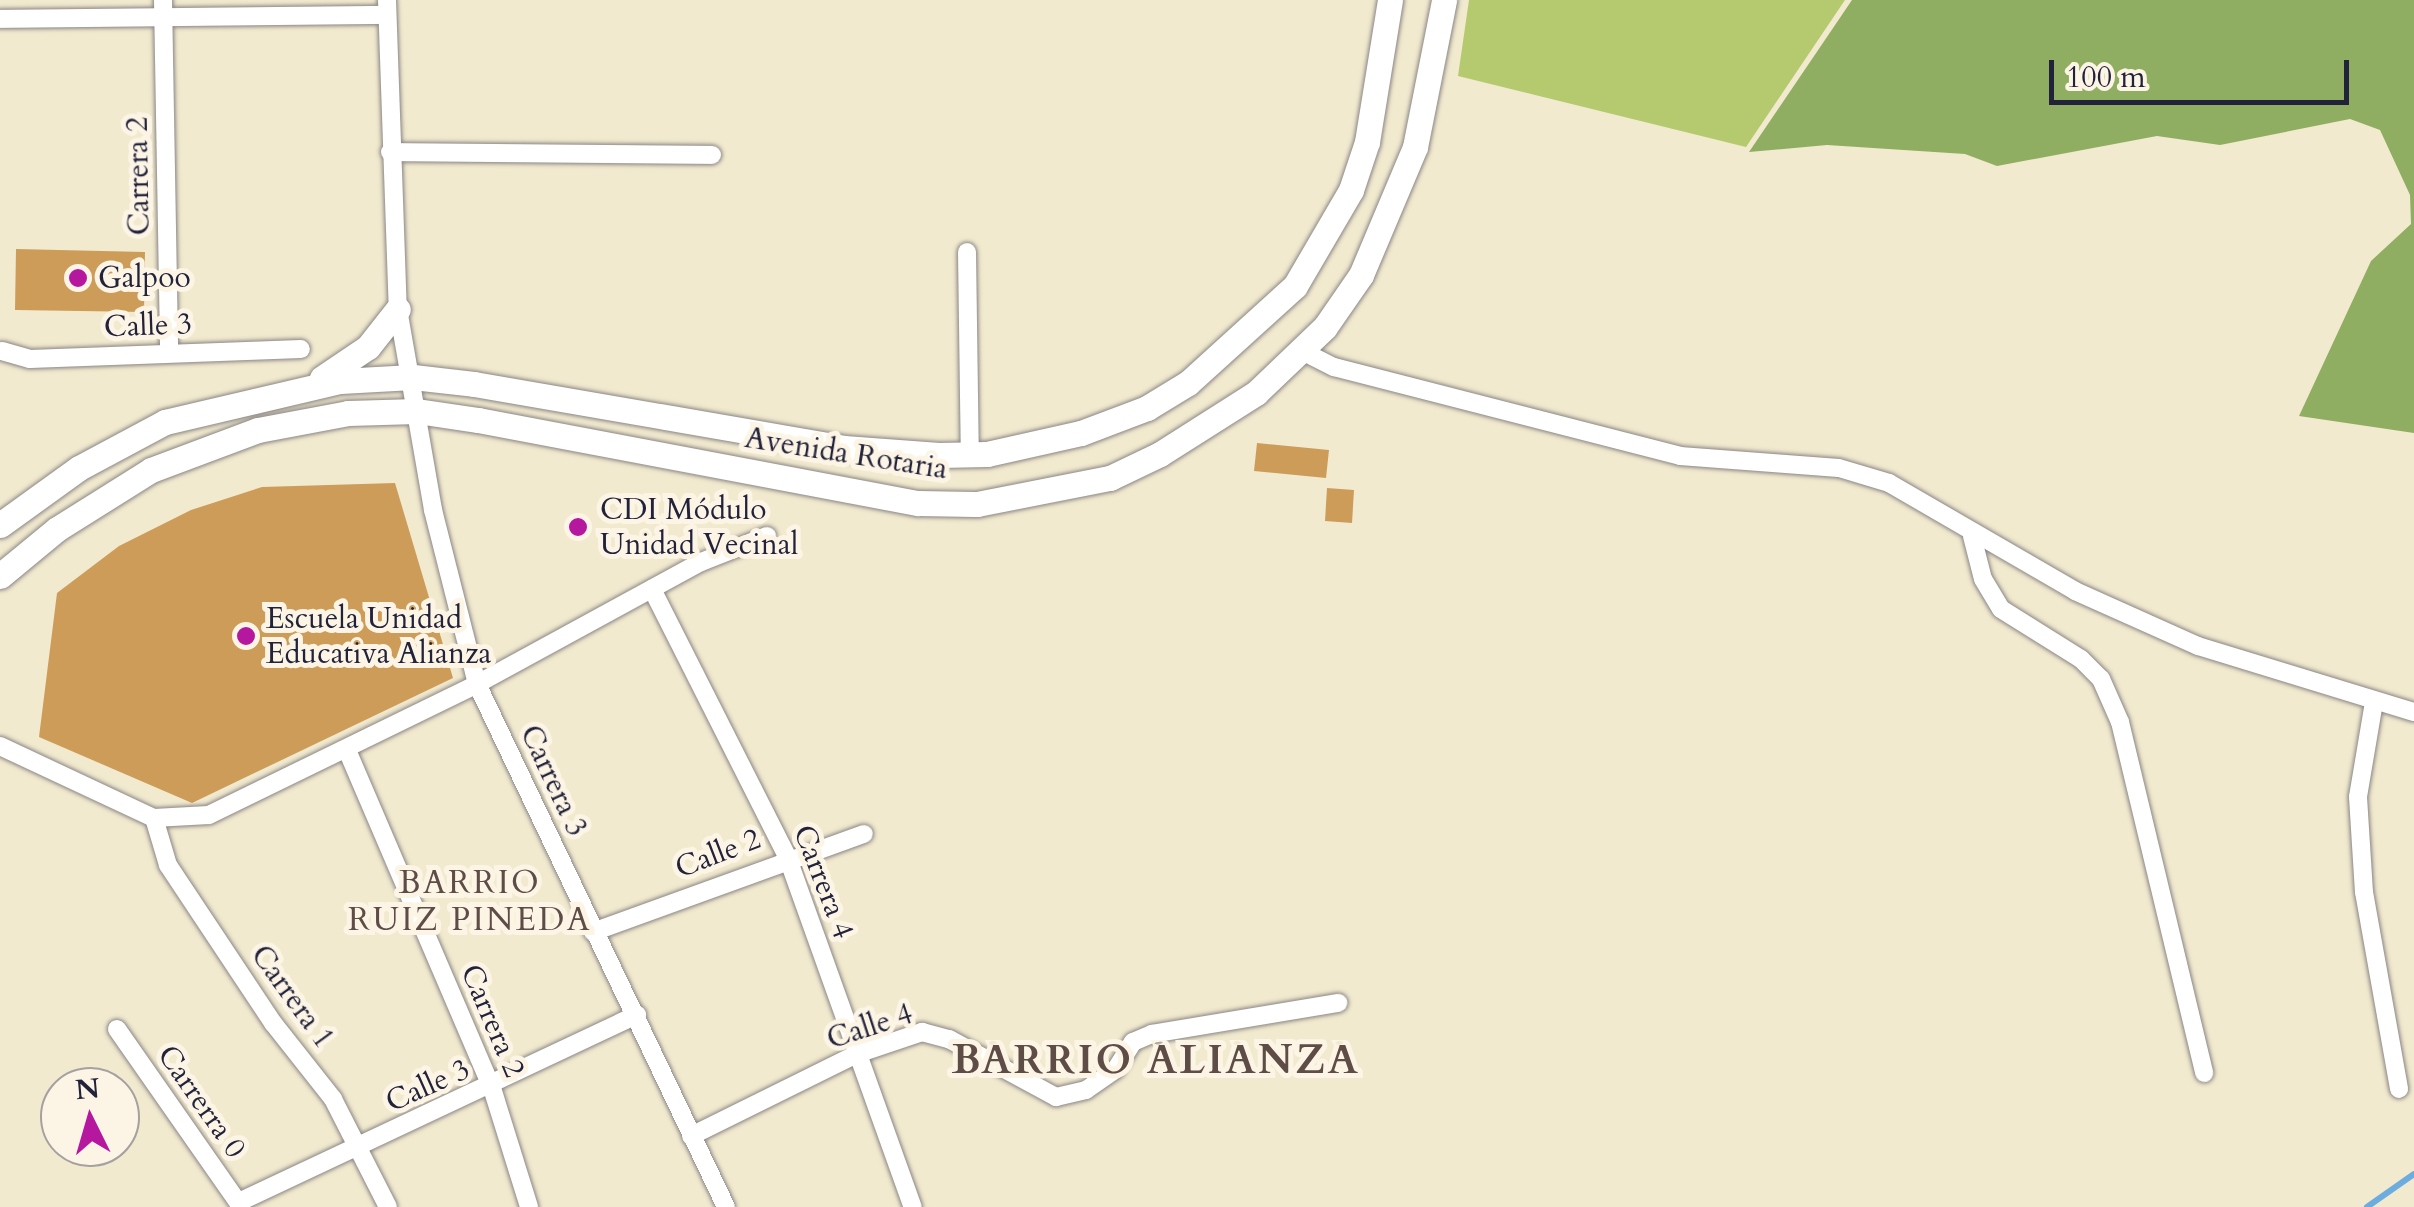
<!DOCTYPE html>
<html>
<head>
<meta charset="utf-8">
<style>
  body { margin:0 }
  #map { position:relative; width:2414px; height:1207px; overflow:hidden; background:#f2eacf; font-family:Cardo,serif }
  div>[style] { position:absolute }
  .green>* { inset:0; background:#b5ca6e }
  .forest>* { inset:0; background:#90ae61 }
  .stream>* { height:6px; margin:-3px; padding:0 3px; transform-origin:3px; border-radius:3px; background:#6cacdf }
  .building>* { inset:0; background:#cd9c59 }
  .roads { filter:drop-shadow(0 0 2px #8a8685) drop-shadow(0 0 2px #8a8685) }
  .street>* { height:18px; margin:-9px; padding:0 9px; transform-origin:9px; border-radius:9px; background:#fff }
  .secondary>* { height:25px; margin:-12.5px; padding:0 12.5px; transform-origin:12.5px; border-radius:12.5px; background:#fff }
  .dots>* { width:28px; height:28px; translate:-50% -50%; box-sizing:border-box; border:5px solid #fcf5e5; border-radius:50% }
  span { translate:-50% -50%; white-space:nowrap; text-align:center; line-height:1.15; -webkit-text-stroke:10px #fcf5e5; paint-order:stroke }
  .street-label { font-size:30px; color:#22223b }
  .poi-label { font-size:30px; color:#22223b }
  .left { translate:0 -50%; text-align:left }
  .neighbourhood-label { font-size:32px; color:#5e4d46; letter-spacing:2.5px }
  .district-label { font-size:40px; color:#5e4d46; font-weight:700; letter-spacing:2.5px }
  .north { position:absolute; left:40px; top:1067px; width:100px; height:100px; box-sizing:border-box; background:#fcf5e5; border:2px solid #a5a1a1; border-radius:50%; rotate:355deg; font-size:28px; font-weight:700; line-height:40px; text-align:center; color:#22223b }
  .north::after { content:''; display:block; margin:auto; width:35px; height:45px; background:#b5179e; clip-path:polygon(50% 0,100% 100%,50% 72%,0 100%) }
  .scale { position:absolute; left:2049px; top:60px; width:300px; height:45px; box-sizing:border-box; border:5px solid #22223b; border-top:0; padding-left:12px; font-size:30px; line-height:35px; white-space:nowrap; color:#22223b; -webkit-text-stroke:8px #fcf5e5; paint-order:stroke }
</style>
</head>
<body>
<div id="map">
  <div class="green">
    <div style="clip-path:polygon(1469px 0,1845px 0,1746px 147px,1458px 76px)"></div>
  </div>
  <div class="forest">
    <div style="clip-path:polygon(1852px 0,2414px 0,2414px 433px,2299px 416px,2371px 261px,2411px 224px,2410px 195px,2380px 130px,2350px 119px,2220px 145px,2157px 136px,1997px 166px,1965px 154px,1827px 145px,1749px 152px)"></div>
  </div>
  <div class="stream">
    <div style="left:2367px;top:1207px;width:57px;rotate:-35.1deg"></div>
  </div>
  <div class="building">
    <div style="clip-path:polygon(16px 249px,145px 252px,144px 312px,15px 310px)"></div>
    <div style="clip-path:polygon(1257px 443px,1329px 450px,1326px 478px,1254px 471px)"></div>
    <div style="clip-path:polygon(395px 483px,453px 678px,192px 803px,39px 737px,57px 593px,119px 546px,191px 510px,262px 487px)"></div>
    <div style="clip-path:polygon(1327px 488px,1354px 490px,1352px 523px,1325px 521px)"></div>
  </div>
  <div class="roads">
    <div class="street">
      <div style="left:163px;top:0;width:352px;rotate:89deg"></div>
      <div style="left:387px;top:0;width:309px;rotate:88deg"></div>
      <div style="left:398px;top:309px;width:204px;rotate:80.1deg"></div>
      <div style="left:433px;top:510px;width:179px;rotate:75.8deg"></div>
      <div style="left:477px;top:684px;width:579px;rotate:64.54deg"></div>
      <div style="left:0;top:19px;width:387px;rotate:-0.6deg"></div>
      <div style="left:390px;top:152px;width:322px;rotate:0.5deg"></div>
      <div style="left:967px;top:252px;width:203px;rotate:89.2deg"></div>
      <div style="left:2px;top:351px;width:29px;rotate:16deg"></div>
      <div style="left:30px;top:359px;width:271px;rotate:-2.1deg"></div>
      <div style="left:1302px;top:351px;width:36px;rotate:27deg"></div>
      <div style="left:1334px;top:367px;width:357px;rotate:14.4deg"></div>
      <div style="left:1680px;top:456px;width:159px;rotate:4.3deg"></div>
      <div style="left:1839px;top:468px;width:52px;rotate:16.7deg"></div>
      <div style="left:1889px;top:483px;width:215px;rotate:30.1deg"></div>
      <div style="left:2075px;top:591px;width:135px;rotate:24.1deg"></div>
      <div style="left:2198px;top:646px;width:226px;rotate:17deg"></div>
      <div style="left:1972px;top:536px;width:44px;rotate:75.7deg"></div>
      <div style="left:1983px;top:579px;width:35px;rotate:59deg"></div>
      <div style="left:2001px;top:609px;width:94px;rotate:32deg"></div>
      <div style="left:2081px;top:659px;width:28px;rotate:45deg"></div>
      <div style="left:2101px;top:679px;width:47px;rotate:66.2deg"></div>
      <div style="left:2120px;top:722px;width:361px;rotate:76.5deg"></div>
      <div style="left:652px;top:589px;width:299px;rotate:63.2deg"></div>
      <div style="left:787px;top:856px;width:373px;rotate:70.3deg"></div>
      <div style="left:2374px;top:702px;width:96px;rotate:99.6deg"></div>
      <div style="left:2358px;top:797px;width:95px;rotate:86.4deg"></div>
      <div style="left:2364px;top:892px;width:200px;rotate:79.9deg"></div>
      <div style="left:0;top:746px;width:170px;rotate:25.1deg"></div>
      <div style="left:154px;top:818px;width:55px;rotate:-3.1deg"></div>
      <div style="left:209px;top:815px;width:298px;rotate:-26deg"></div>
      <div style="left:477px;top:684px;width:255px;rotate:-28.6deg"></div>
      <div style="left:701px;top:562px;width:71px;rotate:-21.5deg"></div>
      <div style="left:347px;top:750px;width:368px;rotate:66.8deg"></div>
      <div style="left:492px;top:1088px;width:125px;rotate:72.7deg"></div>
      <div style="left:154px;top:818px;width:49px;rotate:73.4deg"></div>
      <div style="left:168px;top:865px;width:190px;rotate:56.4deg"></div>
      <div style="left:273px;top:1023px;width:97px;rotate:51.7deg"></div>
      <div style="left:333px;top:1099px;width:121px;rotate:63deg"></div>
      <div style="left:593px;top:932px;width:288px;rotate:-19.9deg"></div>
      <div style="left:117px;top:1029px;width:217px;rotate:55.1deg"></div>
      <div style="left:691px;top:1136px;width:185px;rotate:-26.3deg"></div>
      <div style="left:857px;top:1054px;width:69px;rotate:-18.7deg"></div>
      <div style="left:922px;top:1032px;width:28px;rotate:15deg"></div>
      <div style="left:949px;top:1039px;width:122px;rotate:28.5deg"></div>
      <div style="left:1056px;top:1097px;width:31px;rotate:-13deg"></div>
      <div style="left:1086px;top:1090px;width:37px;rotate:-35deg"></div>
      <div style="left:1116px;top:1069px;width:32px;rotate:-58deg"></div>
      <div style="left:1133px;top:1042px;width:21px;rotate:-23deg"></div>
      <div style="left:1152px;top:1034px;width:189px;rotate:-9.5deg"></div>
      <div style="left:239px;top:1202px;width:440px;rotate:-25.2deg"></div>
    </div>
    <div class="secondary">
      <div style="left:322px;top:378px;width:55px;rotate:-34deg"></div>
      <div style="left:368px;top:347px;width:48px;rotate:-51.7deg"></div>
      <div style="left:0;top:525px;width:97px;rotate:-35.8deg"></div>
      <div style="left:79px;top:468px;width:98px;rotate:-28.1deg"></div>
      <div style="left:165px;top:422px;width:180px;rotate:-13.2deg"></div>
      <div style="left:340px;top:381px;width:73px;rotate:-3.1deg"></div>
      <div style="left:413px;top:377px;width:61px;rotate:6.5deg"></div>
      <div style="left:474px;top:384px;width:375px;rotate:9.8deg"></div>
      <div style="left:844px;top:448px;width:95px;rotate:4.2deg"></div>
      <div style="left:939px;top:455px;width:48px;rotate:-1.2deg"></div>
      <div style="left:987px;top:454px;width:96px;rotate:-12.6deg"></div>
      <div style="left:1081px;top:433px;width:71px;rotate:-20.7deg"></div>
      <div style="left:1147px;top:408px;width:48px;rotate:-31.4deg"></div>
      <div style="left:1188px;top:383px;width:144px;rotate:-42.2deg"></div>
      <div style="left:1295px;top:286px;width:111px;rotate:-59.7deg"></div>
      <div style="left:1351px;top:190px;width:51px;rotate:-71.6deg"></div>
      <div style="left:1367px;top:142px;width:144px;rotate:-80.8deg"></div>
      <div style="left:0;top:576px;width:74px;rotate:-39.5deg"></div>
      <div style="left:57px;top:529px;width:111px;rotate:-32.1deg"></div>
      <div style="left:151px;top:470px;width:114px;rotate:-20.5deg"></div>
      <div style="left:258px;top:430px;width:92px;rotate:-10.7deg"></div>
      <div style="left:348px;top:413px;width:69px;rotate:-1.7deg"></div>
      <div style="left:417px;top:411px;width:62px;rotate:8.4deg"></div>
      <div style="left:478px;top:420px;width:448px;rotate:10.7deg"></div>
      <div style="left:918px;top:503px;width:59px;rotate:1deg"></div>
      <div style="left:977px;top:504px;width:136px;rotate:-11.1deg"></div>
      <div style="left:1110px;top:478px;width:55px;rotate:-25.6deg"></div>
      <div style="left:1160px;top:454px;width:114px;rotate:-32.4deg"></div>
      <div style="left:1256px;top:393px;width:95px;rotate:-43.7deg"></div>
      <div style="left:1325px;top:327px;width:63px;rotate:-55.3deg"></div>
      <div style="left:1361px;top:275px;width:139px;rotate:-67.1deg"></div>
      <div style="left:1415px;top:147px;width:150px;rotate:-78.8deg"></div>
    </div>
  </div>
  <div class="dots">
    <div style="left:78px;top:278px;background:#b5179e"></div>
    <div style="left:578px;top:527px;background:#b5179e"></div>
    <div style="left:246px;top:636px;background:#b5179e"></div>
  </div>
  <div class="street-label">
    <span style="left:139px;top:176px;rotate:-91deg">Carrera 2</span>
    <span style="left:148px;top:326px;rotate:-2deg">Calle 3</span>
    <span style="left:846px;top:454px;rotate:9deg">Avenida Rotaria</span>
    <span style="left:553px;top:781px;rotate:65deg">Carrera 3</span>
    <span style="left:718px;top:854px;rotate:-21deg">Calle 2</span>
    <span style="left:823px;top:882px;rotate:69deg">Carrera 4</span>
    <span style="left:292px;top:997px;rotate:54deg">Carrera 1</span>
    <span style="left:492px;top:1021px;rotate:67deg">Carrera 2</span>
    <span style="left:870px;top:1027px;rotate:-18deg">Calle 4</span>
    <span style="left:428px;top:1086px;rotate:-24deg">Calle 3</span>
    <span style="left:201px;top:1102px;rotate:55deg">Carrerra 0</span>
  </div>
  <div class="poi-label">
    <span class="left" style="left:98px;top:278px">Galpoo</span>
    <span class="left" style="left:600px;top:527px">CDI Módulo<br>Unidad Vecinal</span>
    <span class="left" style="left:266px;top:636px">Escuela Unidad<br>Educativa Alianza</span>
  </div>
  <div class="neighbourhood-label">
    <span style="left:470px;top:902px">BARRIO<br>RUIZ PINEDA</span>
  </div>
  <div class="district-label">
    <span style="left:1156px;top:1061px">BARRIO ALIANZA</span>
  </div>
  <div class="north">N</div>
  <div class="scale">100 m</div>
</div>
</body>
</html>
